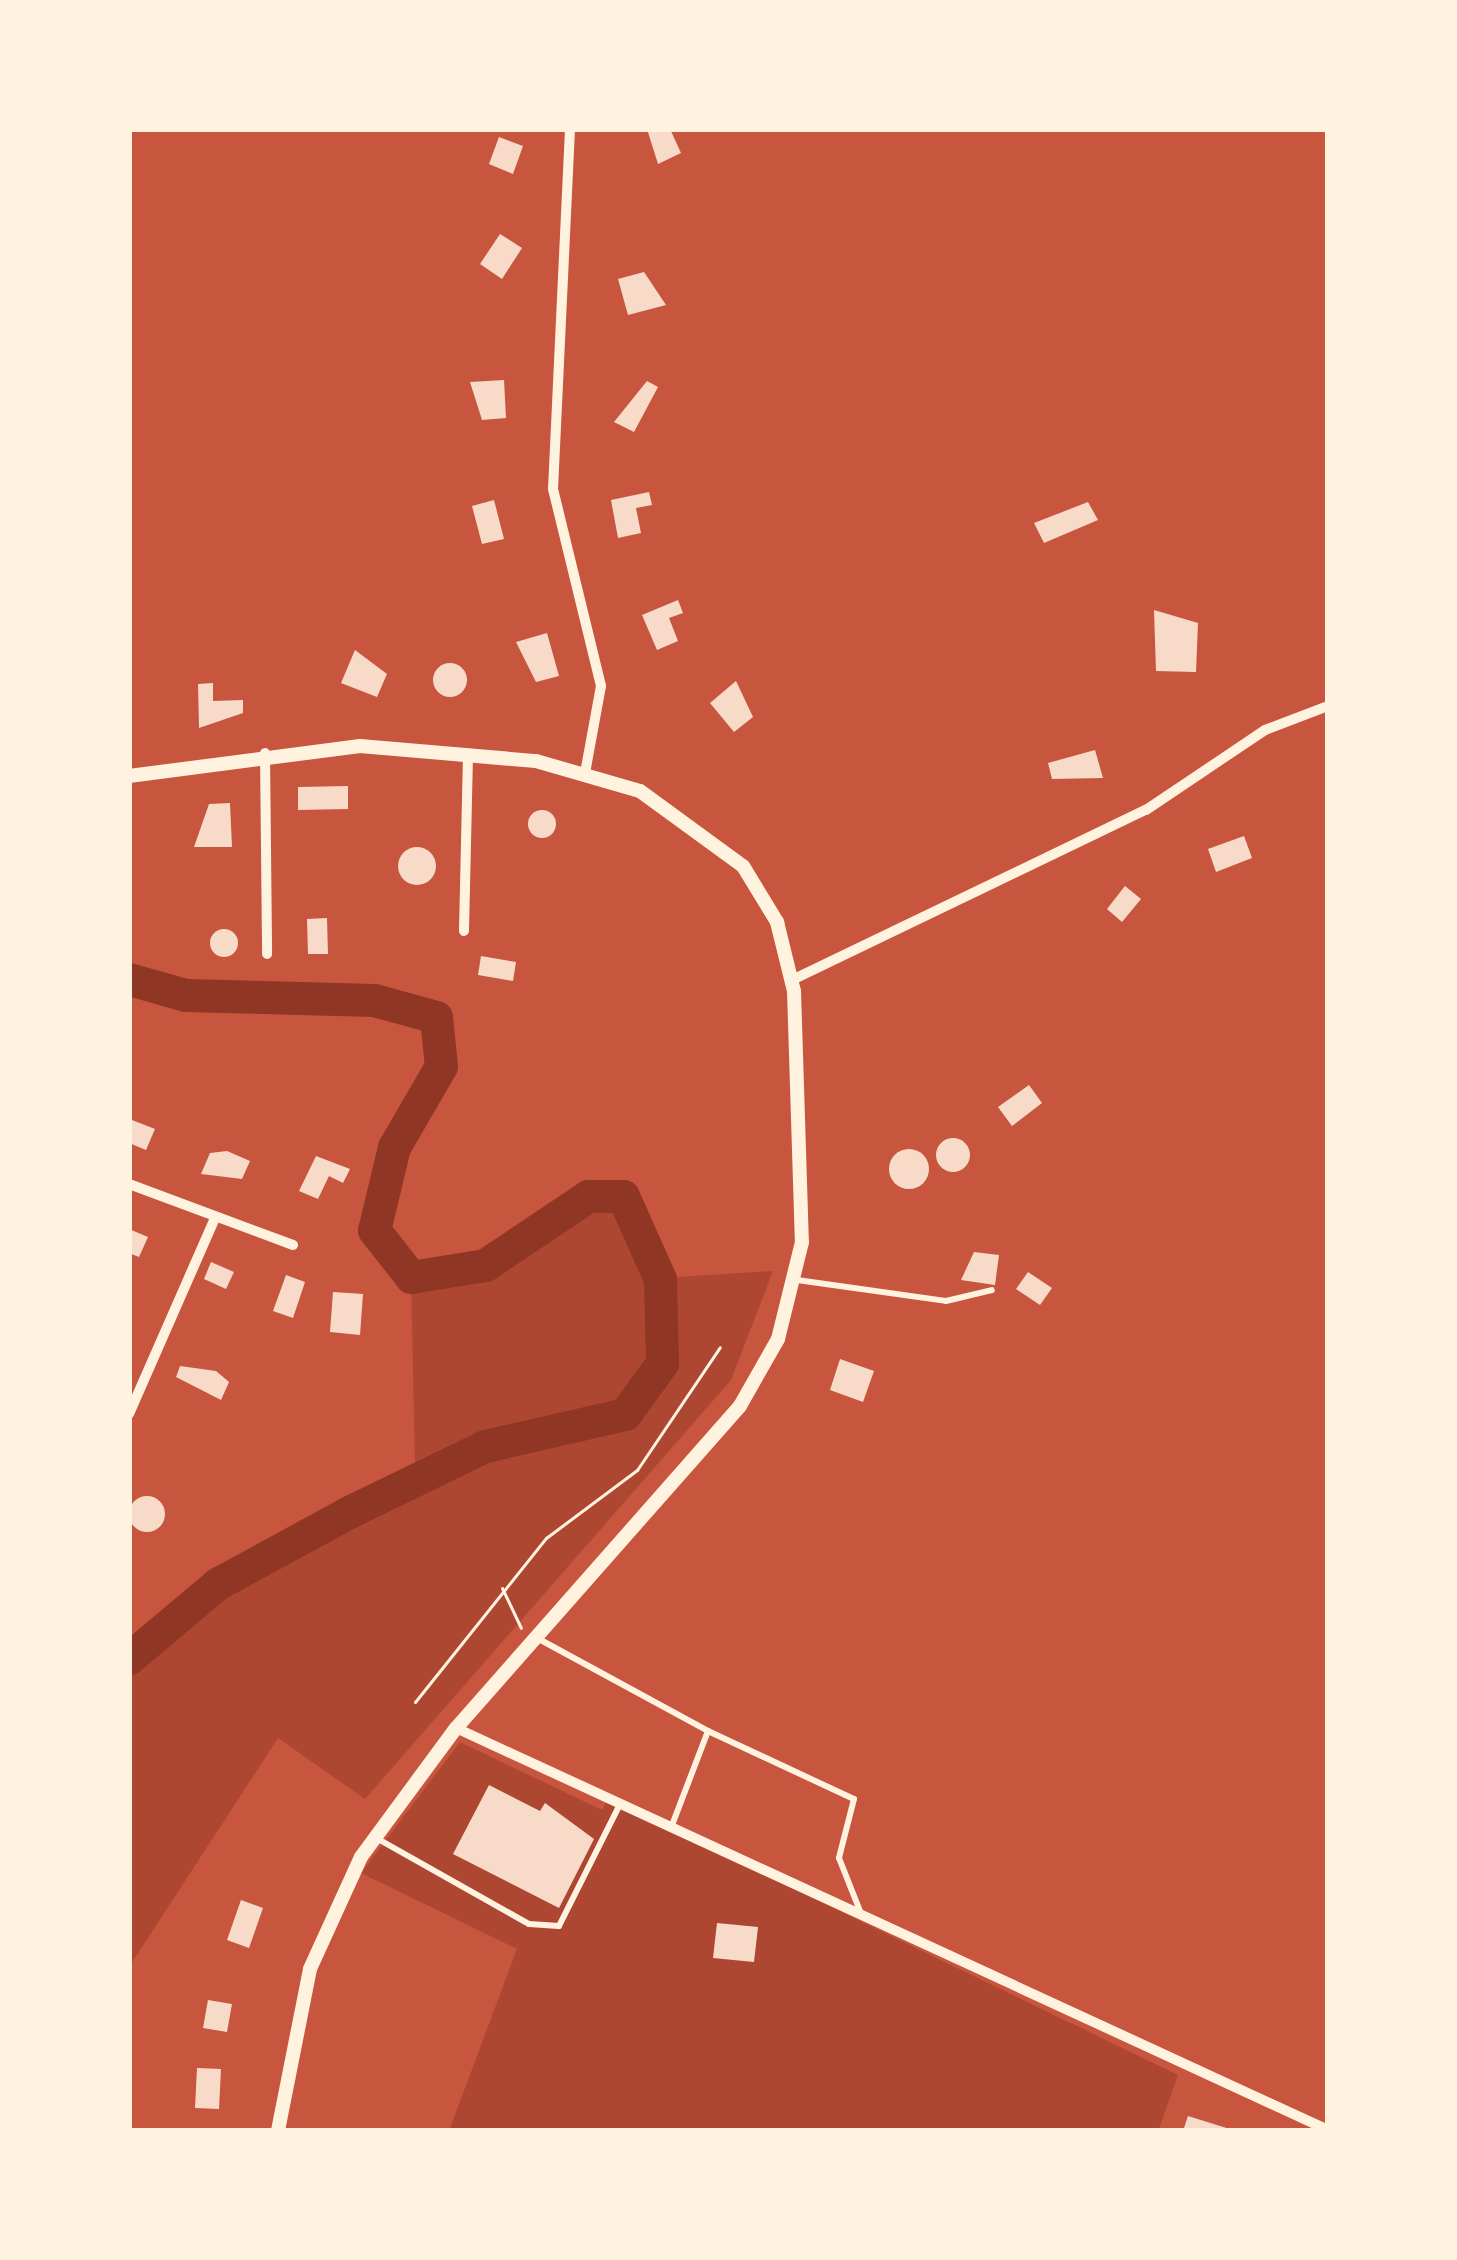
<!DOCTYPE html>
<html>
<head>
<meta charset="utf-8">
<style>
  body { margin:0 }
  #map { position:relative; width:1457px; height:2260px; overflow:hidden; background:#c8553d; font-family:Montserrat,sans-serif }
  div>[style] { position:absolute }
  .green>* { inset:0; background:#ae4732 }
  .river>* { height:33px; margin:-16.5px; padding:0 16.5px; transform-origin:16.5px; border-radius:16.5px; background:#8f3625 }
  .building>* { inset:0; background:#f7dbc8 }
  .round { border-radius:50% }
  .path>* { height:3px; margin:-1.5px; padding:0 1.5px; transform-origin:1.5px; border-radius:1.5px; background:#fff3e0 }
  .service>* { height:6px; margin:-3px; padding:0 3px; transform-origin:3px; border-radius:3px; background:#fff3e0 }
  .minor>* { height:10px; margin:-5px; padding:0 5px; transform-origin:5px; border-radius:5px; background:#fff3e0 }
  .tertiary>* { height:14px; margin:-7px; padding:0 7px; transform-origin:7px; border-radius:7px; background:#fff3e0 }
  span { translate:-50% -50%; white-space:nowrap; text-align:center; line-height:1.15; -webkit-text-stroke:9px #fff3e0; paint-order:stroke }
  .frame { position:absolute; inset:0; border:132px solid #fff3e0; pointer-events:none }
</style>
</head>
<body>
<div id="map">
  <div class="green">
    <div style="clip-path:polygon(588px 1196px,623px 1196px,660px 1278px,773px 1271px,731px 1380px,365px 1799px,278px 1738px,129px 1967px,129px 1658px,217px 1584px,415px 1466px,411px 1277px,485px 1265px)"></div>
    <div style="clip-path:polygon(460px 1742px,602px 1810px,608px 1799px,1178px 2075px,1158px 2131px,449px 2131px,517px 1949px,361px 1873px)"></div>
  </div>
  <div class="river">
    <div style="left:129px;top:979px;width:58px;rotate:15.9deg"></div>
    <div style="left:185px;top:995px;width:189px;rotate:1.5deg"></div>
    <div style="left:374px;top:1000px;width:64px;rotate:15.3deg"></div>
    <div style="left:436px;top:1017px;width:49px;rotate:84.2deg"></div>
    <div style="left:441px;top:1066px;width:94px;rotate:120.1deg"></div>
    <div style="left:394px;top:1147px;width:85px;rotate:103.5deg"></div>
    <div style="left:374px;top:1230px;width:60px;rotate:51.8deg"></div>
    <div style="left:411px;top:1277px;width:75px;rotate:-9.2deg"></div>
    <div style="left:485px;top:1265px;width:124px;rotate:-33.8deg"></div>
    <div style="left:588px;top:1196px;width:35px"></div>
    <div style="left:623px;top:1196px;width:91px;rotate:66deg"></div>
    <div style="left:660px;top:1279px;width:84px;rotate:88.6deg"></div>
    <div style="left:662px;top:1363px;width:63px;rotate:126deg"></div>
    <div style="left:625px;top:1414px;width:144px;rotate:167.1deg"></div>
    <div style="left:485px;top:1446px;width:151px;rotate:154.1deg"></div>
    <div style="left:349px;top:1512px;width:150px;rotate:151.4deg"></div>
    <div style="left:217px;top:1584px;width:115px;rotate:139.9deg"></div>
  </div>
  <div class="building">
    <div style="clip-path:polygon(647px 129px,670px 129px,681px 153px,658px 164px)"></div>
    <div style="clip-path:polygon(499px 137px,523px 146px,513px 174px,489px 164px)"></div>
    <div style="clip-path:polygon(500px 234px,522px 248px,502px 279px,480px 264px)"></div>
    <div style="clip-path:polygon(644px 272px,666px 305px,628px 315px,618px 279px)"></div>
    <div style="clip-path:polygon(504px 380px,506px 418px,482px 420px,470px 382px)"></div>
    <div style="clip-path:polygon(647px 381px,658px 387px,634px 432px,614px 422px)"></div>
    <div style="clip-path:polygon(649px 492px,652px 505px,636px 508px,641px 533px,618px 538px,611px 500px)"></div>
    <div style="clip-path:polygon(494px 500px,504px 539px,482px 544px,472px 506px)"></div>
    <div style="clip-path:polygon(1088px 502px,1098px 520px,1044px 543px,1034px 523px)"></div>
    <div style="clip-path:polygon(678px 600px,683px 613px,669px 618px,678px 641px,657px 650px,642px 615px)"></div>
    <div style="clip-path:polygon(1154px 610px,1198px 623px,1196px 672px,1156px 671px)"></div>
    <div style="clip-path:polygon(547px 633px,559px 676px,536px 682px,516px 642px)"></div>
    <div style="clip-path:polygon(355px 650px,387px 674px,377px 697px,341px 683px)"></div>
    <div class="round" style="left:433px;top:663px;width:34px;height:34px"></div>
    <div style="clip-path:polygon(736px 681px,753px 717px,734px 732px,710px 703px)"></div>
    <div style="clip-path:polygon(213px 683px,213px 701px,243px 700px,243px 713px,199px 728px,198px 684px)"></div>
    <div style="clip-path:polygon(1095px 750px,1103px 778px,1052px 779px,1048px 763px)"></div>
    <div style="clip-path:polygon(348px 786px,348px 809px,298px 810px,298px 787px)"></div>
    <div style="clip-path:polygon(230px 803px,232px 847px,194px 847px,209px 804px)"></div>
    <div class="round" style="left:528px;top:810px;width:28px;height:28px"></div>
    <div style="clip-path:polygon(1244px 836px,1252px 858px,1216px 872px,1208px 849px)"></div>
    <div class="round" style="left:398px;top:847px;width:38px;height:38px"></div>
    <div style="clip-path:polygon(1125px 886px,1141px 899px,1122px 922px,1107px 909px)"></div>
    <div style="clip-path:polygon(327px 918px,328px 954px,308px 954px,307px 919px)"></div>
    <div class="round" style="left:210px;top:929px;width:28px;height:28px"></div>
    <div style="clip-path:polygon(481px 956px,516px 962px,513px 981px,478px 975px)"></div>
    <div style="clip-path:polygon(1029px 1085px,1042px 1103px,1012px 1126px,998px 1107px)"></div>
    <div style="clip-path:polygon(132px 1120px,155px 1129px,146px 1150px,129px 1143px)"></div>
    <div class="round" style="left:936px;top:1138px;width:34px;height:34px"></div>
    <div class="round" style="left:889px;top:1149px;width:40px;height:40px"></div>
    <div style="clip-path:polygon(227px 1151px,250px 1161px,242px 1179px,201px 1174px,210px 1153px)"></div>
    <div style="clip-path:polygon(316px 1156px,350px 1169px,343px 1183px,329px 1176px,318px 1199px,299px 1191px)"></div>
    <div style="clip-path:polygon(129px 1229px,148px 1237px,139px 1257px,129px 1253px)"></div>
    <div style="clip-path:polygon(974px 1252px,999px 1255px,995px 1285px,961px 1280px)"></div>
    <div style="clip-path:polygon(211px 1262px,234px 1272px,226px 1289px,204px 1279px)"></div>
    <div style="clip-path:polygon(1028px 1272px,1052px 1288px,1040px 1305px,1016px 1289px)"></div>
    <div style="clip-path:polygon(286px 1275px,305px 1282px,293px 1318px,273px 1311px)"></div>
    <div style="clip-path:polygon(333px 1292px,363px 1294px,360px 1335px,330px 1332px)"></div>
    <div style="clip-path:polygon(840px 1359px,874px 1371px,863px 1402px,830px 1390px)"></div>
    <div style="clip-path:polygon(180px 1366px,216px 1371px,229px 1382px,221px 1400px,176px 1377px)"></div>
    <div class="round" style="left:129px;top:1496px;width:36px;height:36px"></div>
    <div style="clip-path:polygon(489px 1785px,540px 1811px,545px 1803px,594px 1839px,559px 1908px,453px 1854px)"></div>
    <div style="clip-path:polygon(241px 1900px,263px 1908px,249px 1948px,227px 1940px)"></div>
    <div style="clip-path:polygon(717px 1923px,758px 1927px,754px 1962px,713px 1958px)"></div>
    <div style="clip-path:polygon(208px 2000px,232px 2004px,227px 2032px,203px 2028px)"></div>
    <div style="clip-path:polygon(197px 2068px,221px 2069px,219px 2109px,195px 2108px)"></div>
    <div style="clip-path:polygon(1188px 2116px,1233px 2130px,1233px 2131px,1183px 2131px)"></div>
  </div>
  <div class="path">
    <div style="left:502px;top:1588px;width:44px;rotate:64.6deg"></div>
    <div style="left:415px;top:1702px;width:210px;rotate:-51.4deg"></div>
    <div style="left:546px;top:1538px;width:114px;rotate:-36.8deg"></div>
    <div style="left:637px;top:1470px;width:148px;rotate:-56deg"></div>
  </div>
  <div class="service">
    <div style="left:797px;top:1280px;width:150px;rotate:8deg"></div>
    <div style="left:946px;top:1301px;width:47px;rotate:-13.4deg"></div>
    <div style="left:537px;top:1638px;width:195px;rotate:28.5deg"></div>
    <div style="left:708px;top:1731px;width:104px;rotate:110.9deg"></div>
    <div style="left:708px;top:1731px;width:161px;rotate:25deg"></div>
    <div style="left:854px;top:1799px;width:61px;rotate:104.3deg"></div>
    <div style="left:839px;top:1858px;width:57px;rotate:68.4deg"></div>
    <div style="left:378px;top:1839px;width:173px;rotate:29.4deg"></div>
    <div style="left:529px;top:1924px;width:30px;rotate:4deg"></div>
    <div style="left:559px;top:1926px;width:136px;rotate:-63.4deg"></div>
  </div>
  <div class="minor">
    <div style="left:570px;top:129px;width:360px;rotate:92.7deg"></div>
    <div style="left:553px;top:489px;width:203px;rotate:76.3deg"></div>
    <div style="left:601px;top:686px;width:88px;rotate:100.4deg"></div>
    <div style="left:265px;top:753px;width:201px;rotate:89.4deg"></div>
    <div style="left:464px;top:931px;width:176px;rotate:-88.7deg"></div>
    <div style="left:792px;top:980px;width:393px;rotate:-25.7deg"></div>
    <div style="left:1146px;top:810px;width:143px;rotate:-33.9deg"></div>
    <div style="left:1265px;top:730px;width:67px;rotate:-20.9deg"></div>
    <div style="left:129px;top:1184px;width:175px;rotate:20.4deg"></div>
    <div style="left:129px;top:1414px;width:214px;rotate:-66.3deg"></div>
    <div style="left:456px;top:1728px;width:960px;rotate:24.75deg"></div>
  </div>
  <div class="tertiary">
    <div style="left:129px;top:776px;width:233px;rotate:-7.4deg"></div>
    <div style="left:360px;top:746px;width:177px;rotate:4.9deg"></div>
    <div style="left:536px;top:761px;width:108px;rotate:16.1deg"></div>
    <div style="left:640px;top:791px;width:127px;rotate:36.1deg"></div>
    <div style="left:743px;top:866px;width:66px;rotate:58.7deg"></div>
    <div style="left:777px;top:922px;width:71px;rotate:76.2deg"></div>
    <div style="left:794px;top:991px;width:251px;rotate:88.2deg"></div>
    <div style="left:802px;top:1242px;width:100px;rotate:103.9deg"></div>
    <div style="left:778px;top:1339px;width:77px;rotate:119.6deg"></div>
    <div style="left:740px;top:1406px;width:429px;rotate:131.4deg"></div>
    <div style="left:456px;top:1728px;width:160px;rotate:126.4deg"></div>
    <div style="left:361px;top:1857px;width:123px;rotate:114.5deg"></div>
    <div style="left:310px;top:1969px;width:165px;rotate:101.2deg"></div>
  </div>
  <div class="frame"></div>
</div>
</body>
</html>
